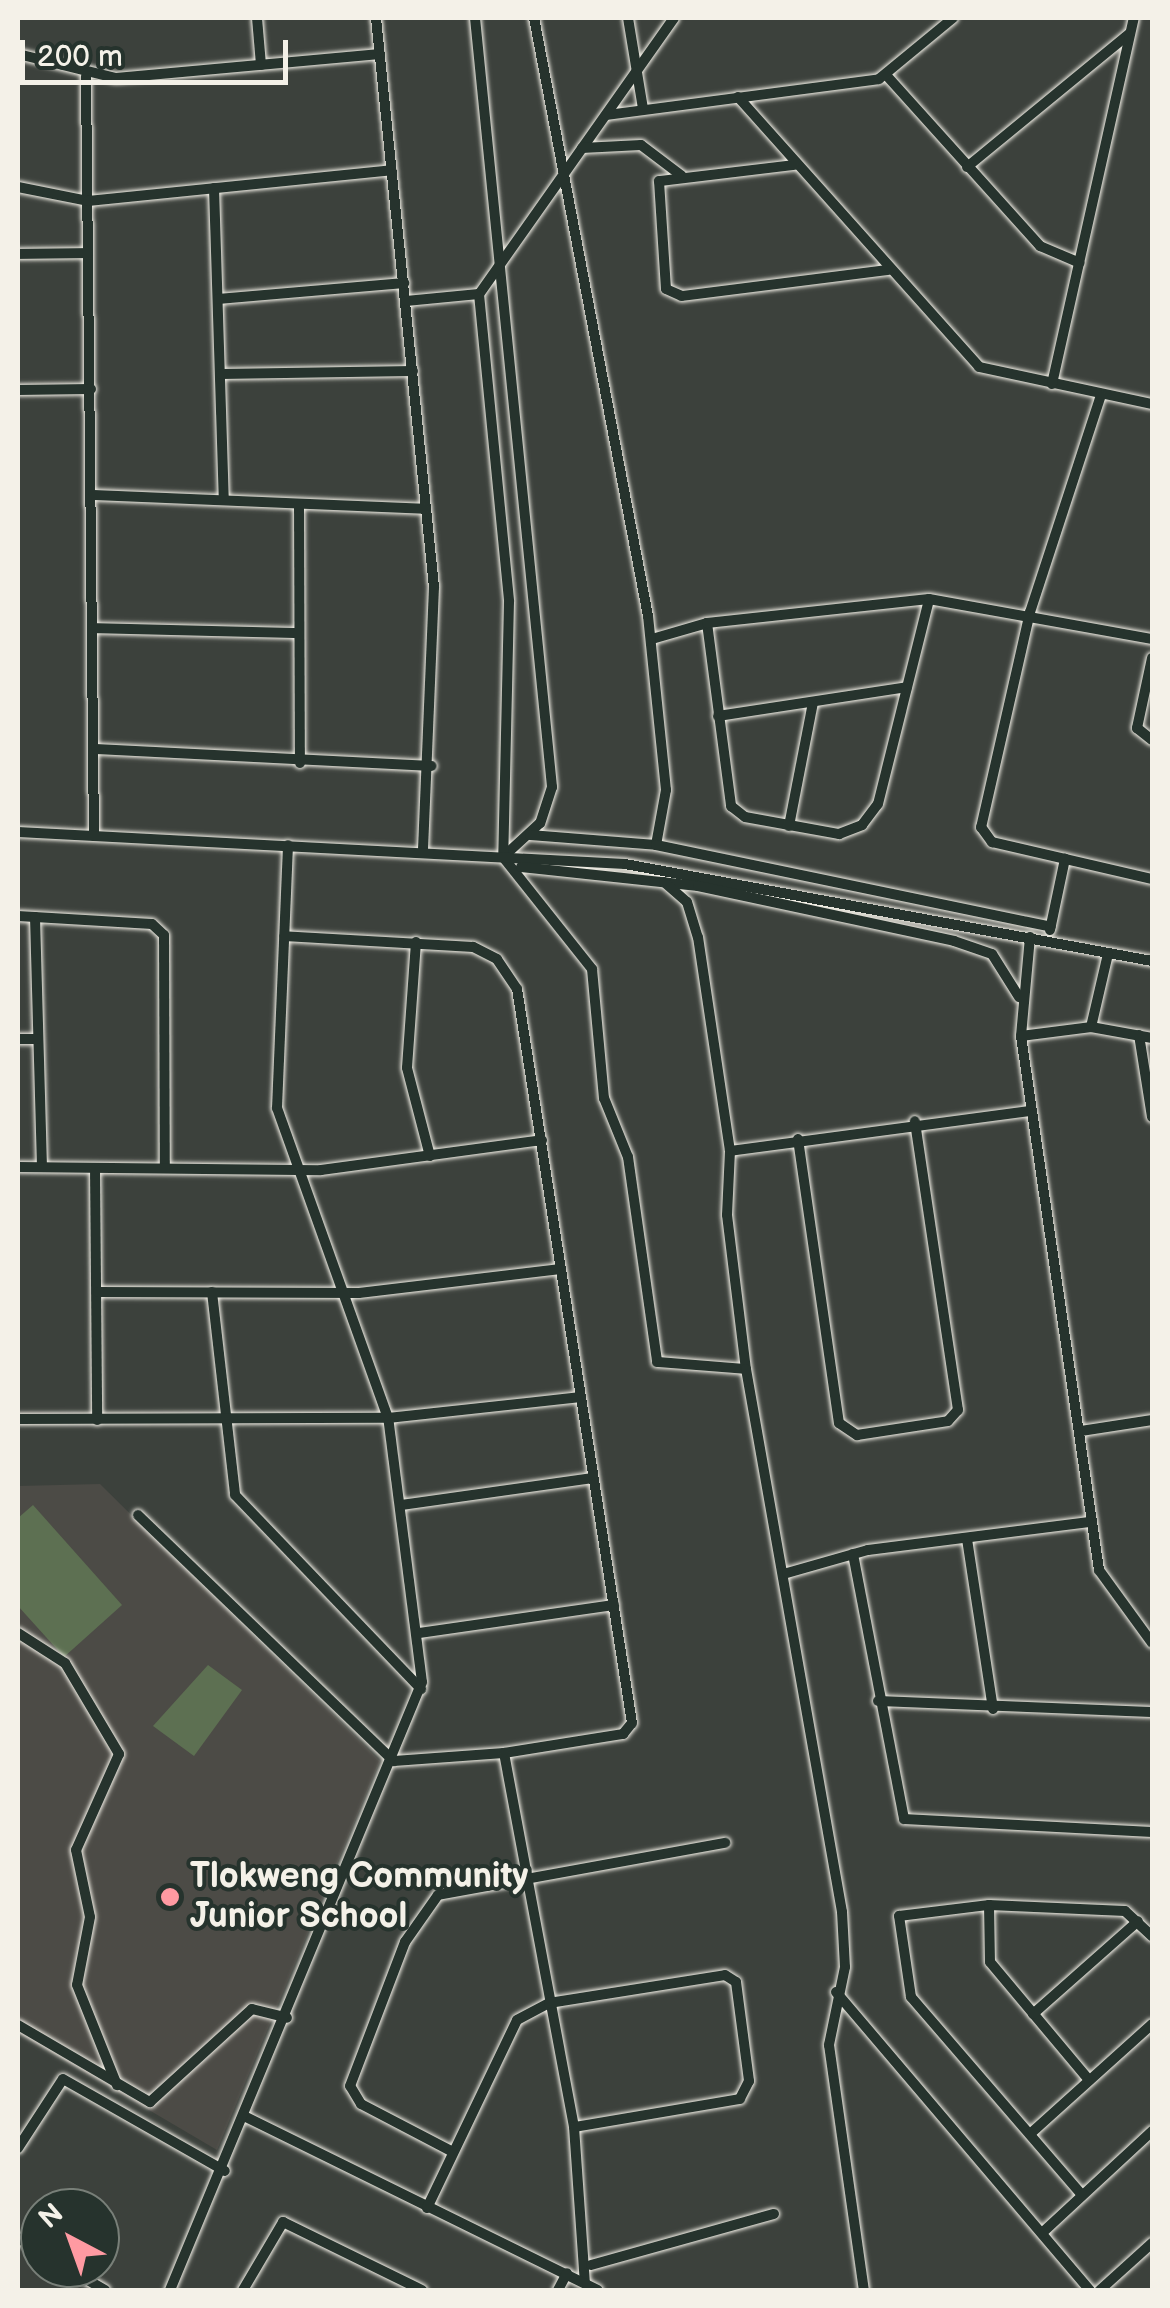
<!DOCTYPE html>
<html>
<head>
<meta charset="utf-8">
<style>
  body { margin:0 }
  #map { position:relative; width:1170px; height:2308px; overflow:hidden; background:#3c413c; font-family:"Balsamiq Sans",sans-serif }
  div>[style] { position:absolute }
  .built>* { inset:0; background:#4c4b46 }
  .green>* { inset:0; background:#5d7052 }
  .roads { filter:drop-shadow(0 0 2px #f4f1e8) drop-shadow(0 0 2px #f4f1e8) }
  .minor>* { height:10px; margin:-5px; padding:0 5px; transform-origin:5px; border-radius:5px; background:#26332d }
  .dots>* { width:28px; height:28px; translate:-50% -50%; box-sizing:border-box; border:5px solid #26332d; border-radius:50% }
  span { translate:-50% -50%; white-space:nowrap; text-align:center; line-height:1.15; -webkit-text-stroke:8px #26332d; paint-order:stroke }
  .poi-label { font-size:35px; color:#f4f1e8; font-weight:700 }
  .left { translate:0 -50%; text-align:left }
  .frame { position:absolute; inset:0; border:20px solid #f4f1e8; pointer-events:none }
  .north { position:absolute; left:20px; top:2188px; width:100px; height:100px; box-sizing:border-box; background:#26332d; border:2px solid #787f78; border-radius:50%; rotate:319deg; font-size:28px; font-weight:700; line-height:40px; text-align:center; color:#f4f1e8 }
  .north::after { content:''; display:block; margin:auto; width:35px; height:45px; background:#ff9aa2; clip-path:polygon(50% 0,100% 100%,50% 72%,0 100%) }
  .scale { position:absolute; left:20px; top:40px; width:268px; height:45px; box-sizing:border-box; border:5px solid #f4f1e8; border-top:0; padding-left:12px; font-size:30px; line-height:35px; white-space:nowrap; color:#f4f1e8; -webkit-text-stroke:8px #26332d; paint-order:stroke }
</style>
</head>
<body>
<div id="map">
  <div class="built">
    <div style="clip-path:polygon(100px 1484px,380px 1761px,217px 2150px,18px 2033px,18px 1486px)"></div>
  </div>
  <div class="green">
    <div style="clip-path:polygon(33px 1505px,122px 1605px,64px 1657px,18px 1606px,18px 1518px)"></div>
    <div style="clip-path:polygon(208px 1665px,242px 1690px,194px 1756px,153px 1726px)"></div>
  </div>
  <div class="roads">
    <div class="minor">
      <div style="left:257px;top:18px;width:47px;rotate:85.1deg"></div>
      <div style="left:376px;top:18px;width:572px;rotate:84.18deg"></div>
      <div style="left:434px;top:587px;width:264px;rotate:92.4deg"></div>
      <div style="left:475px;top:18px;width:773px;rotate:84.28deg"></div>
      <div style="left:552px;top:787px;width:38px;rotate:108deg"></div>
      <div style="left:540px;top:823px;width:50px;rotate:137.4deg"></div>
      <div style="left:628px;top:18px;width:92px;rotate:80.6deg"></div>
      <div style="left:674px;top:18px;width:338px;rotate:125.2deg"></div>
      <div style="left:479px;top:294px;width:309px;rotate:84.4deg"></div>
      <div style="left:509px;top:602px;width:255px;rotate:91.3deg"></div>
      <div style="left:503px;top:857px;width:143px;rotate:51.5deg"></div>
      <div style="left:592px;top:969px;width:130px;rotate:84.7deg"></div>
      <div style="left:604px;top:1098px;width:64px;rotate:67.9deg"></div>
      <div style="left:628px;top:1157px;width:207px;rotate:81.9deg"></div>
      <div style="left:657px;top:1362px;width:89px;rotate:4.5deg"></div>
      <div style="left:18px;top:54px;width:101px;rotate:13.8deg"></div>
      <div style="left:116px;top:78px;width:265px;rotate:-5.2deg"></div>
      <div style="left:86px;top:76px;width:760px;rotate:89.4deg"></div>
      <div style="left:887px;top:76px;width:229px;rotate:48deg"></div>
      <div style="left:1040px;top:246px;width:43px;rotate:23deg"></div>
      <div style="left:738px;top:97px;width:362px;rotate:48.2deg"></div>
      <div style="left:979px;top:367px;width:177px;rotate:12.1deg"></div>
      <div style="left:607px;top:115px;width:274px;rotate:-7.5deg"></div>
      <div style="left:879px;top:79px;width:96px;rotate:-39.5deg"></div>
      <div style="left:582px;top:148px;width:59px;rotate:-2.9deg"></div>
      <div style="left:641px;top:145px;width:51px;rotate:37.1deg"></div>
      <div style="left:794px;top:165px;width:136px;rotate:173.2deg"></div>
      <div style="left:659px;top:181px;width:108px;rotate:86.3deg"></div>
      <div style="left:666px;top:289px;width:17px;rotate:24deg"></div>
      <div style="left:682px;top:296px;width:208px;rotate:-7.2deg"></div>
      <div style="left:967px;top:167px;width:211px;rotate:-39.4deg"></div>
      <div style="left:18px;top:187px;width:71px;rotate:11.3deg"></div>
      <div style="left:88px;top:201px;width:305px;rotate:-5.8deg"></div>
      <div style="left:214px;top:188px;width:312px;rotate:88.2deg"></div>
      <div style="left:18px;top:254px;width:70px;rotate:-0.8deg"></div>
      <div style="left:218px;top:299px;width:187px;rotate:-4.9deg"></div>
      <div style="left:406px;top:301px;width:73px;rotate:-5.5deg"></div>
      <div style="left:221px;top:374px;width:192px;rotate:-0.9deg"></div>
      <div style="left:1052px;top:384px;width:375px;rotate:-77.4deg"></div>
      <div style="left:18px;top:390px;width:73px;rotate:-0.8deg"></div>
      <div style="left:1101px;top:395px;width:228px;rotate:108.1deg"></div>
      <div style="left:1030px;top:612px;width:221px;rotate:102.8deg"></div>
      <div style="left:981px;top:827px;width:19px;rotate:54deg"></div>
      <div style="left:992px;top:842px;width:164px;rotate:13deg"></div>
      <div style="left:93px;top:495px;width:332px;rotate:2.4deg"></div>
      <div style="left:299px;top:504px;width:259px;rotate:89.8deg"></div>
      <div style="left:707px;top:623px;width:185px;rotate:82.5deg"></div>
      <div style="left:731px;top:806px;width:18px;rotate:38deg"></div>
      <div style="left:745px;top:817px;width:96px;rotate:10.3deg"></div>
      <div style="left:839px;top:834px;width:25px;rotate:-21deg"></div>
      <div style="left:862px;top:825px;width:26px;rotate:-53deg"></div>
      <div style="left:878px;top:804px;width:211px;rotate:-76deg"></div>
      <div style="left:94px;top:628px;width:205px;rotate:1.4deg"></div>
      <div style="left:652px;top:639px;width:57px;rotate:-16.2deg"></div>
      <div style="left:707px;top:623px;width:223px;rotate:-6.2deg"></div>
      <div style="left:929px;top:599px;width:227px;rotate:10.2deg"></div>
      <div style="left:1152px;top:658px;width:72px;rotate:102.1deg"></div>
      <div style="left:1137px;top:728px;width:19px;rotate:39deg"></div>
      <div style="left:718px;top:716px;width:191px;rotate:-8.7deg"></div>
      <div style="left:96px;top:749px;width:336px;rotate:2.9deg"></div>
      <div style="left:789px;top:826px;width:126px;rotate:-79deg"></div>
      <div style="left:18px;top:832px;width:608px;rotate:3.02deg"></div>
      <div style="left:625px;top:864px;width:536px;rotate:10.43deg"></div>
      <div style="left:530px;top:835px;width:126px;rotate:4.5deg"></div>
      <div style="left:656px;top:845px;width:56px;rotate:-79.7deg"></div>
      <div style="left:666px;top:790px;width:175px;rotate:-95.9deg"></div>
      <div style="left:648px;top:616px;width:609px;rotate:-100.79deg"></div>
      <div style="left:656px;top:845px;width:403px;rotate:11.7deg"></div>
      <div style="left:521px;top:867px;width:178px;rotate:6.1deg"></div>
      <div style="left:698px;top:886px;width:262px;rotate:12.1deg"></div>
      <div style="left:954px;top:941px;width:40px;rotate:18.9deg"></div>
      <div style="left:992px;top:954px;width:51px;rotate:57.9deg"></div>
      <div style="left:664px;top:882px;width:30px;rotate:41deg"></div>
      <div style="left:687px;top:902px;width:37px;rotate:73deg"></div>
      <div style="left:698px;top:937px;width:216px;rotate:81.5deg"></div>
      <div style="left:730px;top:1151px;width:64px;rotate:92.7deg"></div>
      <div style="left:727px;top:1215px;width:155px;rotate:83deg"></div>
      <div style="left:746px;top:1369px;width:551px;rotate:79.97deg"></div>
      <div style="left:842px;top:1912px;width:55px;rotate:86.9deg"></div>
      <div style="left:845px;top:1967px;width:80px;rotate:101.6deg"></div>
      <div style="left:829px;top:2045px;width:247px;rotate:81.9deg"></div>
      <div style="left:18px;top:916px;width:134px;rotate:3.4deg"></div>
      <div style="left:152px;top:924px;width:16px;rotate:43deg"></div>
      <div style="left:164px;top:935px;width:232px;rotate:89.8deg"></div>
      <div style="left:35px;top:917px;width:249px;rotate:88.4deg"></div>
      <div style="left:1050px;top:930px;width:73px;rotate:-78.1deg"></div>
      <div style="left:1030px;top:937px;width:99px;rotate:95.2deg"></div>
      <div style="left:1021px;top:1036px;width:540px;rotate:81.69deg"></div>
      <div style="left:1099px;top:1570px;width:90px;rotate:54deg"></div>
      <div style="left:416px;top:942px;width:126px;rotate:94.1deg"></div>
      <div style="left:407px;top:1068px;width:91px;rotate:75.4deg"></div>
      <div style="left:1091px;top:1027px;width:75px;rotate:-76.9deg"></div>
      <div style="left:1139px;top:1035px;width:83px;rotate:81deg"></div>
      <div style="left:1021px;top:1036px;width:71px;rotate:-7.3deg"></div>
      <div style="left:1091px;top:1027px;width:62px;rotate:10.2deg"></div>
      <div style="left:18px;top:1039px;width:19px"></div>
      <div style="left:798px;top:1139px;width:287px;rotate:81.8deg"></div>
      <div style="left:839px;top:1423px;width:22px;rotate:34deg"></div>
      <div style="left:857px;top:1435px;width:92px;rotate:-8.7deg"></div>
      <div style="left:948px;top:1421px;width:15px;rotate:-48deg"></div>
      <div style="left:958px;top:1410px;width:292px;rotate:-98.5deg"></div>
      <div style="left:730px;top:1151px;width:303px;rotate:-7.6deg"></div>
      <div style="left:18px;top:1167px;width:303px;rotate:0.6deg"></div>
      <div style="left:321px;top:1170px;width:223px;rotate:-7.7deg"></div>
      <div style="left:95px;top:1168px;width:252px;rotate:89.5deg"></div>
      <div style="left:98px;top:1292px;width:261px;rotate:0.2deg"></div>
      <div style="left:359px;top:1293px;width:203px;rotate:-6.8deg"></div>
      <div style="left:212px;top:1292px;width:204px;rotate:83.5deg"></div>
      <div style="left:235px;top:1495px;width:269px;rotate:46.2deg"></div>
      <div style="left:18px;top:1419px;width:370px;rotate:-0.2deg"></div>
      <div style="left:388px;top:1418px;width:194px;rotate:-6.2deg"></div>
      <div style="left:1081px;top:1431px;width:72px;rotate:-8.8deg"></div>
      <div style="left:401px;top:1505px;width:194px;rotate:-8deg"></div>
      <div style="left:138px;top:1515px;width:355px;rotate:43.9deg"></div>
      <div style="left:394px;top:1761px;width:110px;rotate:-4.2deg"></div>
      <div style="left:504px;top:1753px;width:121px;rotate:-9.1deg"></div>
      <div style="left:623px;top:1734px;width:14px;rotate:-51deg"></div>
      <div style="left:632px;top:1723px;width:743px;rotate:-98.9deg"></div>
      <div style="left:517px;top:989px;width:36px;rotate:-124deg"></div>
      <div style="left:497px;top:959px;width:27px;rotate:-153deg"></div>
      <div style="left:473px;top:947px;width:189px;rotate:-176.7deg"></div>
      <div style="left:967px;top:1539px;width:172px;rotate:81.3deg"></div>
      <div style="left:853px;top:1554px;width:270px;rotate:79.1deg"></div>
      <div style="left:904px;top:1819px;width:248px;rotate:3deg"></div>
      <div style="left:787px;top:1573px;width:84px;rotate:-15.9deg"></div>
      <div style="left:868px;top:1550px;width:225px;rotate:-7.2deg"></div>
      <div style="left:18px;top:1633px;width:56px;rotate:32.6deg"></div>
      <div style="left:65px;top:1663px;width:106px;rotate:59.3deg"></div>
      <div style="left:119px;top:1754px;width:105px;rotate:114.1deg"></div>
      <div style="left:76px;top:1850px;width:68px;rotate:78.2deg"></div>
      <div style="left:90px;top:1917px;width:69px;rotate:100.8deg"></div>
      <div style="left:77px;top:1985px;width:108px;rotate:68.2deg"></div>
      <div style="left:419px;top:1633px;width:197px;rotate:-8.2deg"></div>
      <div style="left:878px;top:1701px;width:274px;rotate:2.3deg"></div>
      <div style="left:504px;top:1753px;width:380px;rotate:79.4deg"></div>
      <div style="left:574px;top:2127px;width:156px;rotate:86deg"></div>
      <div style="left:989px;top:1905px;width:57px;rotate:89deg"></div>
      <div style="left:990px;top:1962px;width:154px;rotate:50deg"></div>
      <div style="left:836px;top:1992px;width:392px;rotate:49.6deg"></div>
      <div style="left:1033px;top:2014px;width:140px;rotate:-41.5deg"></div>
      <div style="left:18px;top:2025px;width:153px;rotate:30.3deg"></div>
      <div style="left:150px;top:2102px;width:138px;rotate:-42.4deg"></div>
      <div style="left:252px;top:2009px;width:36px;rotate:14deg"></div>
      <div style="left:246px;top:2117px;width:392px;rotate:26.2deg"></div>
      <div style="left:1030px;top:2134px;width:164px;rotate:-42deg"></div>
      <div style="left:18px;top:2148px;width:82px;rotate:-56.9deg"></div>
      <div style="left:63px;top:2079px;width:186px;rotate:29.6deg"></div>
      <div style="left:453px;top:2152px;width:104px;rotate:-152.4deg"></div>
      <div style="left:361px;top:2104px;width:21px;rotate:-121deg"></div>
      <div style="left:350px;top:2086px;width:154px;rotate:-69.1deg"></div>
      <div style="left:405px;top:1942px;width:57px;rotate:-54.9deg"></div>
      <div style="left:438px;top:1895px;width:292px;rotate:-10.3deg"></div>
      <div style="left:1082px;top:2195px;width:262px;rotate:-130.8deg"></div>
      <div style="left:911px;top:1997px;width:82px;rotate:-98.4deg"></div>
      <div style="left:899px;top:1916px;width:91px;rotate:-7deg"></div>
      <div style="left:989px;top:1905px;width:136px;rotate:2.5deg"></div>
      <div style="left:1125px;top:1911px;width:37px;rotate:43deg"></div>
      <div style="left:427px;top:2208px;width:208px;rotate:-64.4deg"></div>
      <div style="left:517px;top:2020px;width:36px;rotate:-28deg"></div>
      <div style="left:549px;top:2003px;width:178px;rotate:-9deg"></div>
      <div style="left:725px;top:1975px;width:13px;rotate:32deg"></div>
      <div style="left:736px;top:1982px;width:100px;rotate:82.5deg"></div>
      <div style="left:749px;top:2081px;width:20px;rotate:117deg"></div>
      <div style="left:740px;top:2099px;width:168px;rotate:170.4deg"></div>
      <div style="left:1042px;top:2233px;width:150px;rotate:-42.8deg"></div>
      <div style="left:18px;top:2238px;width:26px;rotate:31deg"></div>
      <div style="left:591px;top:2265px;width:190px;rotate:-15.6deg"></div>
      <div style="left:67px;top:2268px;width:44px;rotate:30.1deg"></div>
      <div style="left:170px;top:2290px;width:658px;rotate:-67.49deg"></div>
      <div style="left:422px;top:1682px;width:266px;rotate:-97.3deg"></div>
      <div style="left:388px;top:1418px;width:329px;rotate:-109.7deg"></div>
      <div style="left:277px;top:1108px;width:263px;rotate:-87.6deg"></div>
      <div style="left:243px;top:2290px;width:79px;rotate:-59.5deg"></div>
      <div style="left:283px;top:2222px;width:155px;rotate:26.1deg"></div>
      <div style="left:558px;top:2290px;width:19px;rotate:-62deg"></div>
      <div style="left:1100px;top:2290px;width:70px;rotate:-42.1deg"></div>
    </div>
  </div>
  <div class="dots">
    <div style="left:170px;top:1897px;background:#ff9aa2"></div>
  </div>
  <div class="poi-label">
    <span class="left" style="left:190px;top:1897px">Tlokweng Community<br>Junior School</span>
  </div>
  <div class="frame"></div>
  <div class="north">N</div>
  <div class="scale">200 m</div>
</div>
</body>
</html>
